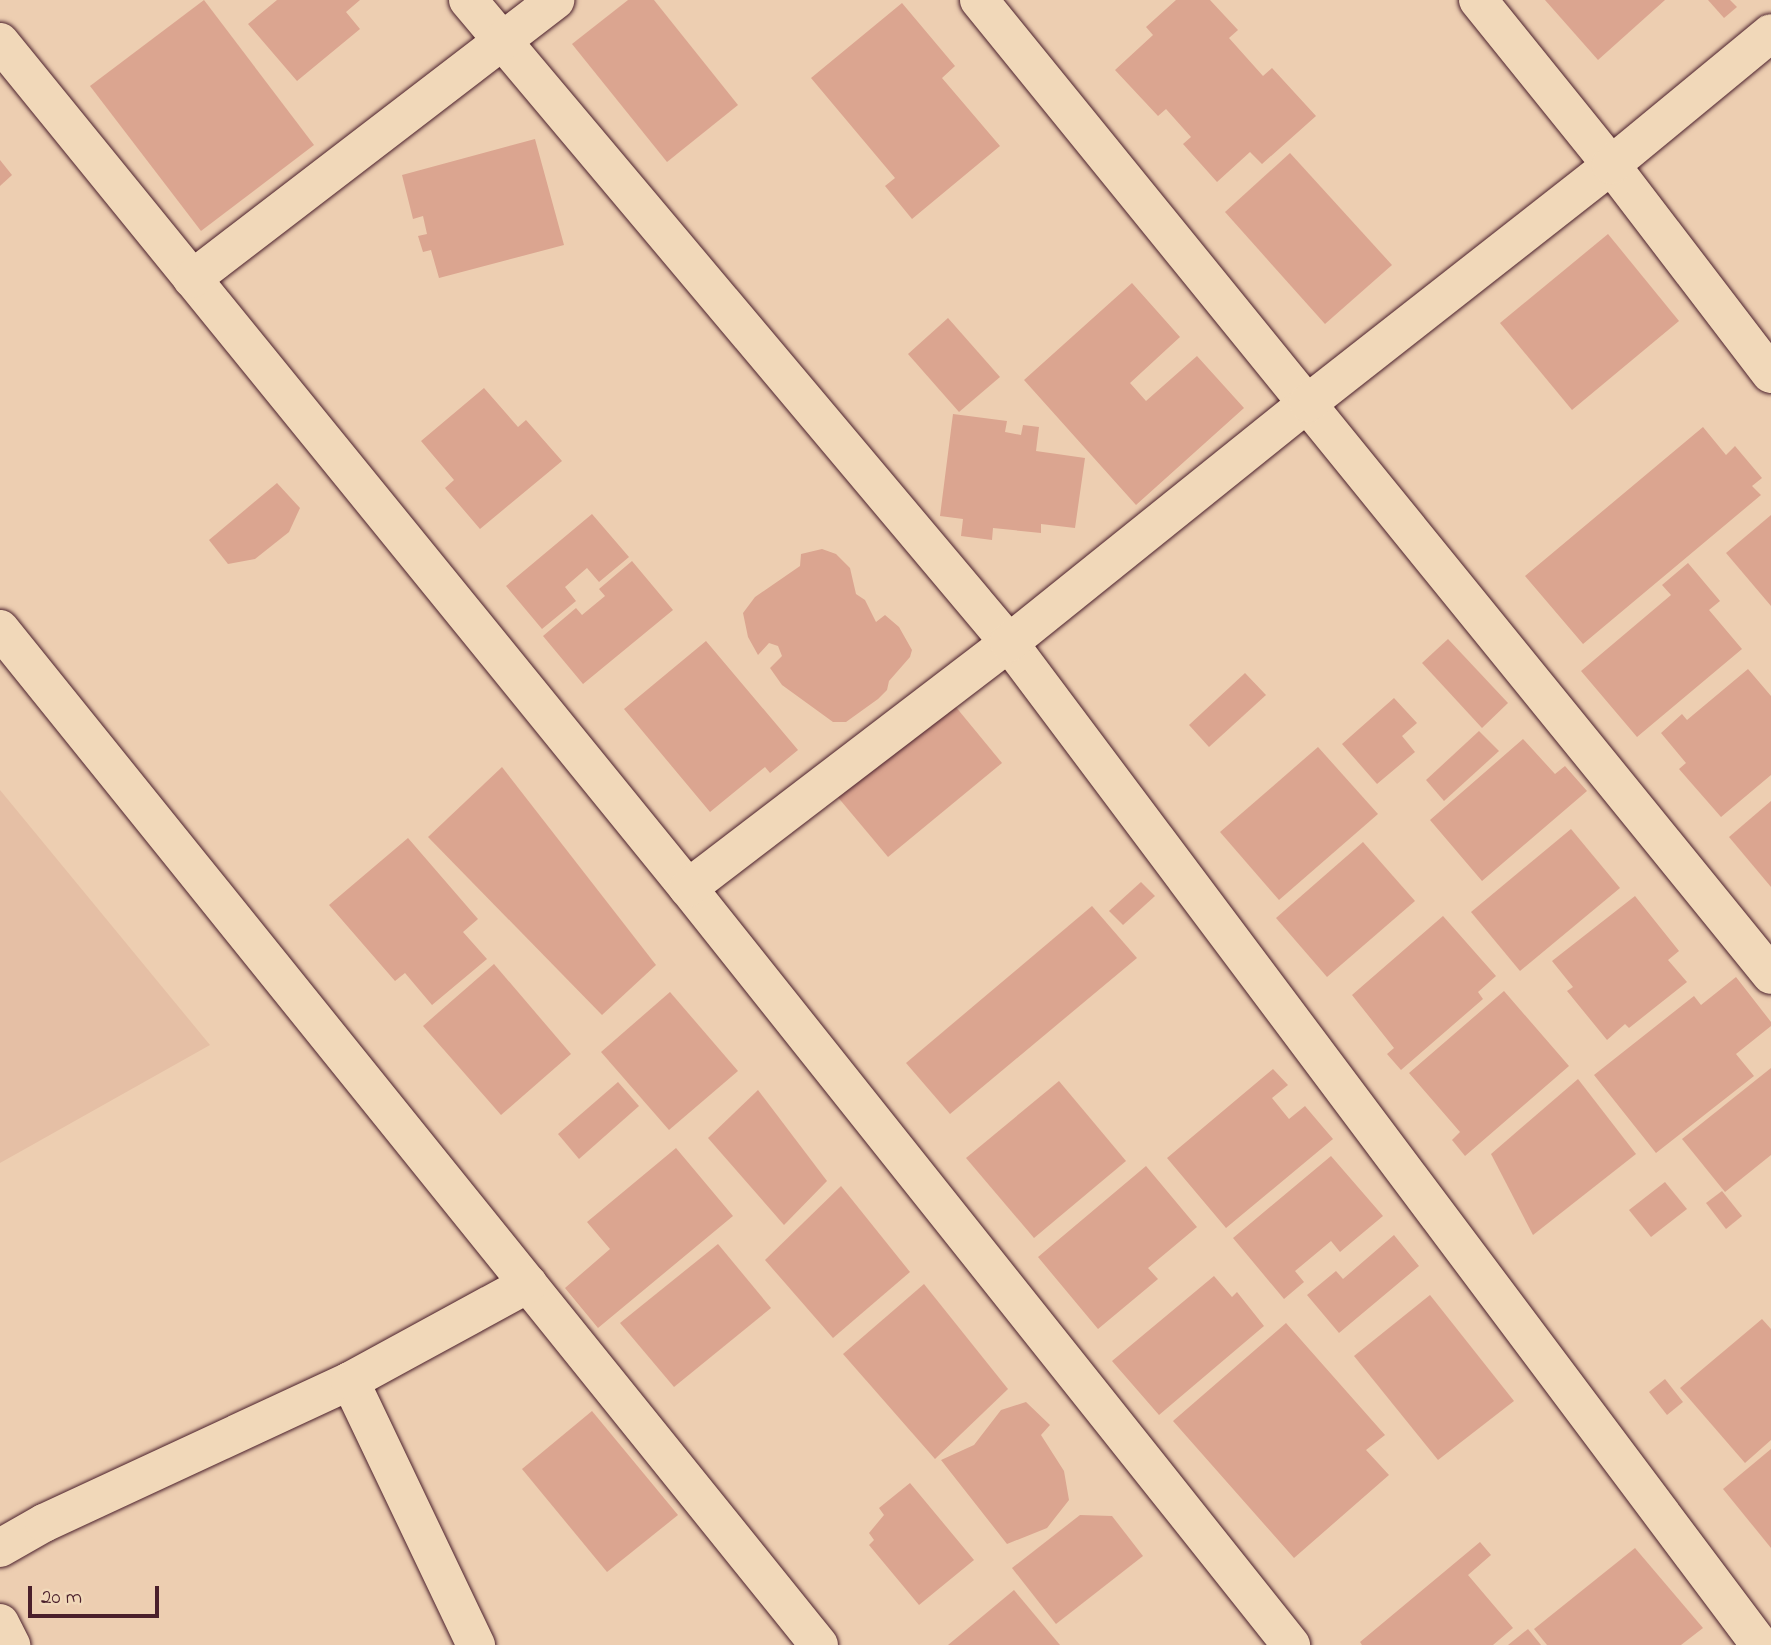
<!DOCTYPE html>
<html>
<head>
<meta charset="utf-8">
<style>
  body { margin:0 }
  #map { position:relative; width:1771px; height:1645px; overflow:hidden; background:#edceb1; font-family:"Indie Flower",sans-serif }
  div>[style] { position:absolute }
  .built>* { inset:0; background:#e5bfa5 }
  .building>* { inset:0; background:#dba590 }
  .roads { filter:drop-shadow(0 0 2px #4a1f2b) drop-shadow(0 0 2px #4a1f2b) }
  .minor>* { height:38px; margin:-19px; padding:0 19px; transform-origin:19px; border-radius:19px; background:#f1d8b9 }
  span { translate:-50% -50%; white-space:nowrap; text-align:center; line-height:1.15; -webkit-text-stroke:6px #f1d8b9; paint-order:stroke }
  .scale { position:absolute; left:28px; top:1586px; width:131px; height:32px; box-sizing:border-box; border:4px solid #4a1f2b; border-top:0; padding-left:9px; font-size:21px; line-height:24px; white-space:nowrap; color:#4a1f2b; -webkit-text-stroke:5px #f1d8b9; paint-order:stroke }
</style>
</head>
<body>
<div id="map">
  <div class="built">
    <div style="clip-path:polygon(0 790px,210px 1045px,0 1163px)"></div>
  </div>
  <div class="building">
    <div style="clip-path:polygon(204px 0,314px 145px,201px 231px,90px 86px)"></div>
    <div style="clip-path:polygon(277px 0,360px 0,346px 12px,360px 29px,297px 81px,248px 24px)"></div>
    <div style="clip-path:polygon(628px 0,654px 0,738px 105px,667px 162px,572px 44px)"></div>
    <div style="clip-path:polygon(1176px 0,1210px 0,1238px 30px,1229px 38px,1263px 76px,1272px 68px,1316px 116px,1262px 164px,1250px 152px,1217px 182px,1183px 144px,1191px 137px,1166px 109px,1158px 116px,1115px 70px,1153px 35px,1146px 27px)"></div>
    <div style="clip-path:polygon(1545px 0,1665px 0,1598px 60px)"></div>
    <div style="clip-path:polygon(1708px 0,1730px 0,1737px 7px,1724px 18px)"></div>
    <div style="clip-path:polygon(902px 3px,955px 66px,942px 78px,1000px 146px,912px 219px,885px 186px,895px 178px,811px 78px)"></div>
    <div style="clip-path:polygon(535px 139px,564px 245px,439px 278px,431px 250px,423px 252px,418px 236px,427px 234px,423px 216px,413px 219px,402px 175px)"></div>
    <div style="clip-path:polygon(1290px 153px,1392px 265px,1325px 324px,1225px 212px)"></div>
    <div style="clip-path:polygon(0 160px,12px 175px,0 186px)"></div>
    <div style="clip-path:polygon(1608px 234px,1679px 321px,1572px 410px,1500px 323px)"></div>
    <div style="clip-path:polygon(1132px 283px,1180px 337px,1130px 383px,1146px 401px,1197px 356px,1244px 408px,1136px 505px,1024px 380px)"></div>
    <div style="clip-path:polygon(948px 318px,1000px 377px,959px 412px,908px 354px)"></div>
    <div style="clip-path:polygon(484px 388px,518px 427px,526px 420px,562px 461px,480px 529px,445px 488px,454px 480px,421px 441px)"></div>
    <div style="clip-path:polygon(953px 414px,1007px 421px,1005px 432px,1021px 435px,1023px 425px,1039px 427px,1036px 451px,1085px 458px,1075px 528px,1041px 524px,1041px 533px,993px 528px,992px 540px,961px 536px,963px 519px,940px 516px)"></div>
    <div style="clip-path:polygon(1703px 427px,1726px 455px,1735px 446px,1762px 478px,1752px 486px,1761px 495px,1583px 644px,1525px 576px)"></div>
    <div style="clip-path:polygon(277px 483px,300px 508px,289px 532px,255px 559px,228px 564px,209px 540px)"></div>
    <div style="clip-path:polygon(592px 514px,629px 557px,599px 582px,587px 568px,565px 587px,576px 601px,542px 629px,506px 586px)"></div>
    <div style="clip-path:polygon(1771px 515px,1771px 606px,1726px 553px)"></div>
    <div style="clip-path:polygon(822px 549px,836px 554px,850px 568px,856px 594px,865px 600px,876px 622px,885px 615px,899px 627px,912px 650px,910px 657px,889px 681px,887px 690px,878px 699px,846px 722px,833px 722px,782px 685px,770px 668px,782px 656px,778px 646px,769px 643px,758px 655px,748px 637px,743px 613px,755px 597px,800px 566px,801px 554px)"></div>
    <div style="clip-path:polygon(632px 561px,673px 610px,583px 684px,543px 636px,576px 608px,582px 615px,605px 596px,599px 589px)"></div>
    <div style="clip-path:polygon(1688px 563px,1720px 601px,1709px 610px,1742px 649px,1637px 737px,1581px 671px,1671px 595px,1662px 585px)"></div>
    <div style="clip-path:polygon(1448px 639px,1508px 703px,1482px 728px,1422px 663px)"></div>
    <div style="clip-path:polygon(706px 641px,798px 750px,770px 773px,765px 767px,710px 812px,624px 709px)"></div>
    <div style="clip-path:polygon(1748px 669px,1771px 696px,1771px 775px,1721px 817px,1679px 769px,1686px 763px,1661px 733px,1682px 714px,1687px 720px)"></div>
    <div style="clip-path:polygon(1245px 673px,1266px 695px,1209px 747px,1189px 725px)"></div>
    <div style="clip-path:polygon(946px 695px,1002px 763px,888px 857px,831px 789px)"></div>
    <div style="clip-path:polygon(1394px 698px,1417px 723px,1402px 736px,1415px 752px,1377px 784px,1342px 744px)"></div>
    <div style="clip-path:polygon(1479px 731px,1499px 751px,1444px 801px,1426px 780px)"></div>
    <div style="clip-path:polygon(1523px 739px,1555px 774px,1565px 766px,1587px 791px,1482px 881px,1430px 820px)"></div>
    <div style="clip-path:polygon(1318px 747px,1378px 814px,1279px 900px,1220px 832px)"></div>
    <div style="clip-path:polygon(502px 767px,656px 965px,602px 1015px,428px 837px)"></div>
    <div style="clip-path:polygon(1771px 801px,1771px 887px,1729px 837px)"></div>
    <div style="clip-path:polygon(1571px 829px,1620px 888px,1520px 971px,1471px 912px)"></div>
    <div style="clip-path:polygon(408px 838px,478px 919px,463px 932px,487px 959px,432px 1005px,405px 973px,395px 981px,329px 905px)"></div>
    <div style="clip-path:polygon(1363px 842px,1415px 901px,1327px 977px,1276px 918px)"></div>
    <div style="clip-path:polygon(1141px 882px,1155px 896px,1123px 925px,1109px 911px)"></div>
    <div style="clip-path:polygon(1635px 896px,1679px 951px,1668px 960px,1687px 982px,1629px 1028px,1625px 1024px,1607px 1040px,1567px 991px,1573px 987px,1552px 961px)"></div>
    <div style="clip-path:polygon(1092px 906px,1137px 958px,950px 1114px,906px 1063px)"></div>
    <div style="clip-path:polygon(1443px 916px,1496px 976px,1478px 992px,1483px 999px,1401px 1070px,1387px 1054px,1394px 1048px,1352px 995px)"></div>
    <div style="clip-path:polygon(494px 964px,571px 1054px,501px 1115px,423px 1026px)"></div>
    <div style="clip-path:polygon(1736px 977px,1771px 1022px,1771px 1026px,1736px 1054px,1754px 1076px,1656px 1153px,1594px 1075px,1694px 996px,1701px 1005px)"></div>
    <div style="clip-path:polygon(1504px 991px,1569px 1066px,1465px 1156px,1452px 1140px,1460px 1132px,1409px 1073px)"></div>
    <div style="clip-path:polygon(670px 992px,738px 1071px,669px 1130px,601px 1052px)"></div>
    <div style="clip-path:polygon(1771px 1068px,1771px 1155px,1725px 1192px,1682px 1139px)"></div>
    <div style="clip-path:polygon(1273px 1069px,1288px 1085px,1272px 1098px,1289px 1119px,1305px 1106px,1333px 1139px,1226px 1228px,1167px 1158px)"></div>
    <div style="clip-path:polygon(1578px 1079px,1636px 1154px,1533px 1235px,1491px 1154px)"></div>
    <div style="clip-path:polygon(1059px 1081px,1126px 1161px,1034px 1238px,966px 1158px)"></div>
    <div style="clip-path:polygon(618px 1082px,639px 1106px,579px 1159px,558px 1134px)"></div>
    <div style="clip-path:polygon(758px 1090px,827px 1181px,784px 1225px,708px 1138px)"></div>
    <div style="clip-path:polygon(676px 1148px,733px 1216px,598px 1328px,565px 1288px,610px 1249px,587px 1222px)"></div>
    <div style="clip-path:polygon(1331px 1156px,1383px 1216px,1340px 1252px,1331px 1241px,1295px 1271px,1304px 1282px,1284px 1299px,1233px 1238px)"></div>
    <div style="clip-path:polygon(1146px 1166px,1197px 1227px,1148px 1268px,1158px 1279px,1098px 1329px,1038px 1257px)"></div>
    <div style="clip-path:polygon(1665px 1182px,1687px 1209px,1651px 1237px,1629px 1210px)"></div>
    <div style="clip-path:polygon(841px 1186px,910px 1272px,833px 1338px,765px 1260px)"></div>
    <div style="clip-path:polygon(1722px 1191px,1742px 1216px,1726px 1229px,1706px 1203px)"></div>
    <div style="clip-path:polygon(1394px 1235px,1419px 1266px,1339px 1333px,1307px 1295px,1336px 1271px,1343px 1279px)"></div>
    <div style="clip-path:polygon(718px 1244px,771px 1308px,674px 1387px,620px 1323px)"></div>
    <div style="clip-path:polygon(1214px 1276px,1232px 1297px,1237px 1292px,1264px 1326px,1159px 1415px,1112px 1361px)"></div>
    <div style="clip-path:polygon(924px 1284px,1008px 1389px,935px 1459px,843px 1354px)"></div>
    <div style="clip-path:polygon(1430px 1295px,1514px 1401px,1438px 1460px,1354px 1356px)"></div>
    <div style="clip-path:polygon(1762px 1319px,1771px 1329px,1771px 1440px,1745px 1463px,1680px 1388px)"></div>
    <div style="clip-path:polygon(1286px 1323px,1385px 1435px,1366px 1450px,1389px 1475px,1294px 1558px,1173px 1421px)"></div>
    <div style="clip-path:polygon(1665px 1379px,1683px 1402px,1667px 1415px,1649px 1392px)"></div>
    <div style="clip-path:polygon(1026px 1402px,1050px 1425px,1041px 1435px,1064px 1471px,1069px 1500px,1047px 1528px,1007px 1544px,941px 1460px,974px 1445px,1001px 1410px)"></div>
    <div style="clip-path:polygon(592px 1411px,678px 1515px,607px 1572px,522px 1469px)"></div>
    <div style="clip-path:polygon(1771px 1449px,1771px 1548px,1723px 1489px)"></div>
    <div style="clip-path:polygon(910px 1483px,974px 1560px,919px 1605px,869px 1545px,874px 1540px,869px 1533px,884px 1515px,879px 1508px)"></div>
    <div style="clip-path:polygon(1080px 1515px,1112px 1516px,1143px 1556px,1056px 1624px,1012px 1568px)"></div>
    <div style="clip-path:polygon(1480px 1542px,1491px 1555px,1468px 1575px,1513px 1628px,1493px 1645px,1362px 1645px,1360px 1642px)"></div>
    <div style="clip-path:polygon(1635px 1548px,1703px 1628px,1681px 1645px,1547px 1645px,1534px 1629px)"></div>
    <div style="clip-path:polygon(1014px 1590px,1060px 1645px,948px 1645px)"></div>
    <div style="clip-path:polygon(1528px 1629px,1541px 1645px,1508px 1645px)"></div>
  </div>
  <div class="roads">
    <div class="minor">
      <div style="left:468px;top:0;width:840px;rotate:49.92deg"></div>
      <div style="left:1009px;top:643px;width:1252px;rotate:53.15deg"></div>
      <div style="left:979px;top:0;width:1256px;rotate:50.91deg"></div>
      <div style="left:1478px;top:0;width:212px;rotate:51.1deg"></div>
      <div style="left:1611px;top:165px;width:263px;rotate:52.6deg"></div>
      <div style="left:0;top:42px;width:1090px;rotate:50.88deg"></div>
      <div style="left:688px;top:888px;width:968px;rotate:51.46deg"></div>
      <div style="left:192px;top:279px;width:458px;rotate:-37.5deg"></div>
      <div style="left:0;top:629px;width:1305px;rotate:51.13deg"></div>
      <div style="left:688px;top:888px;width:404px;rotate:-37.4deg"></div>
      <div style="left:1009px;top:643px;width:383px;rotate:-38.8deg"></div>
      <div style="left:1308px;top:403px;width:385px;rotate:-38.1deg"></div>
      <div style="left:1611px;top:165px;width:207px;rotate:-39.5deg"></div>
      <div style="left:350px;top:1381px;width:293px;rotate:64.5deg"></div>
      <div style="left:0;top:1548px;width:51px;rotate:-29.6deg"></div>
      <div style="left:44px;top:1523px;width:337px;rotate:-24.9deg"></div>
      <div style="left:350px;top:1381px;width:203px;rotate:-28.6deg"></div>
      <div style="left:0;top:1623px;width:25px;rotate:63deg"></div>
    </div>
  </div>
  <div class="scale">20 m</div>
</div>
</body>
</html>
